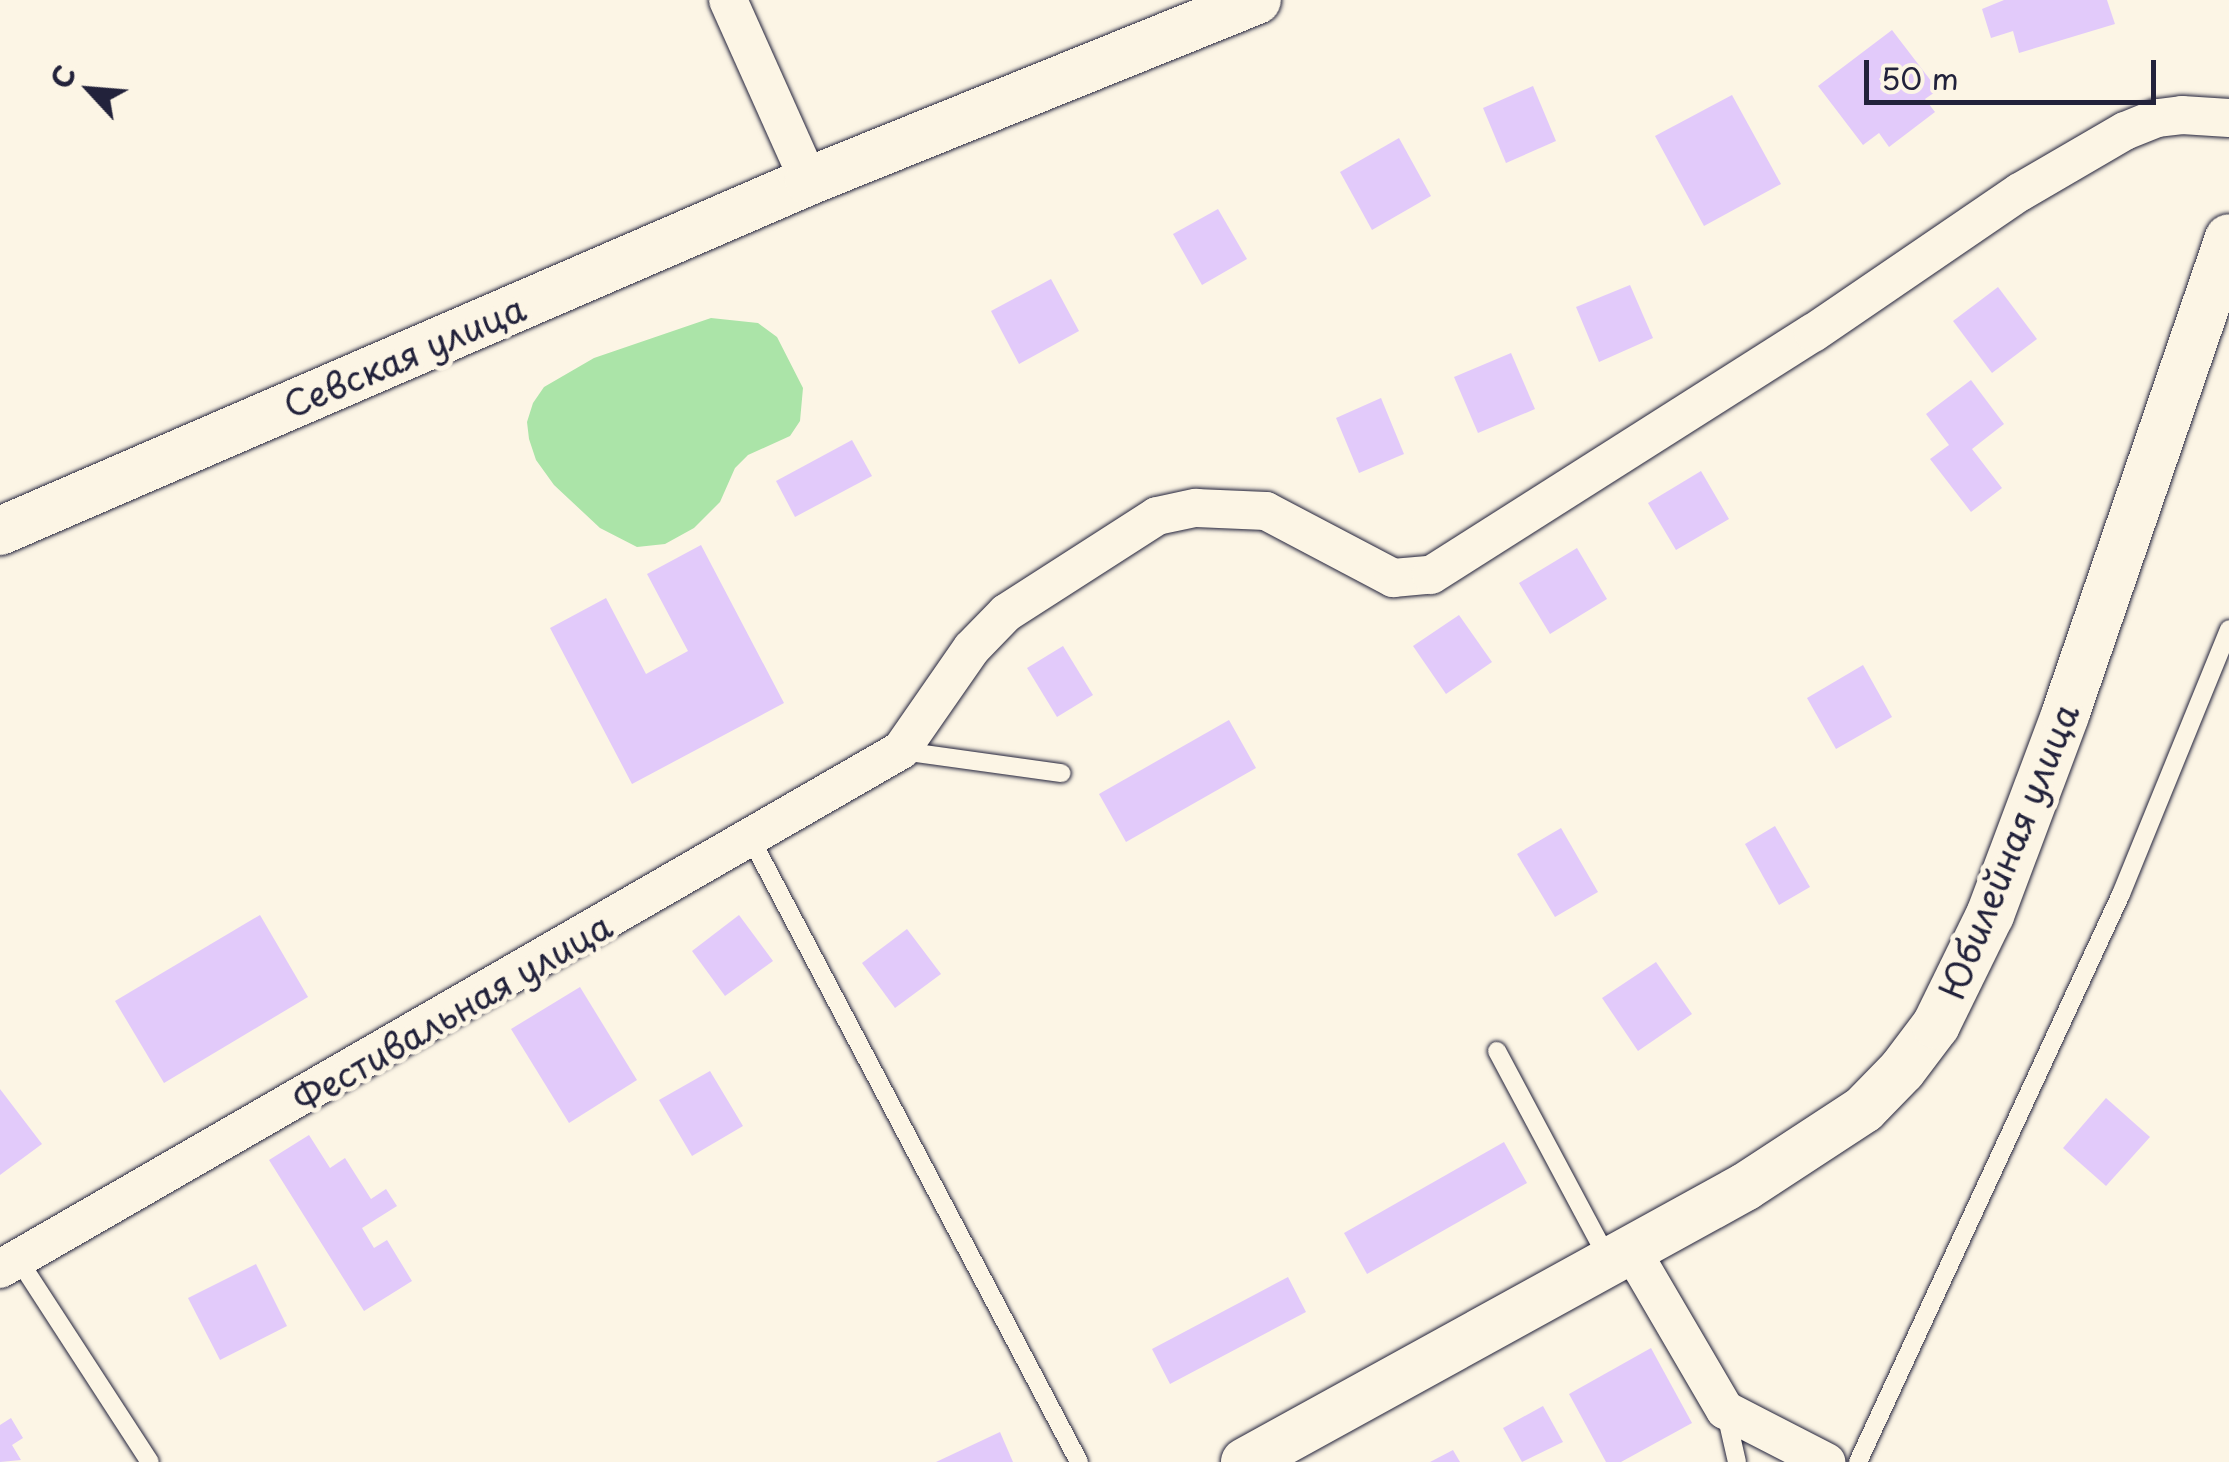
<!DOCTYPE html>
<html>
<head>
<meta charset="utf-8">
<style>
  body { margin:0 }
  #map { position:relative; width:2229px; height:1462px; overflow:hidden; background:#fcf5e5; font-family:"Playpen Sans",sans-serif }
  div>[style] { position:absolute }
  .green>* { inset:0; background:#abe4a8 }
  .building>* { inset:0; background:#e2cafa }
  .roads { filter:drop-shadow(0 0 2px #22223b) drop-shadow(0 0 2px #22223b) }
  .service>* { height:18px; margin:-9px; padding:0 9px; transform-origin:9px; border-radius:9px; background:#fcf5e5 }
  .minor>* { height:38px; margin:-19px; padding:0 19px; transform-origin:19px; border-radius:19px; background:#fcf5e5 }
  .tertiary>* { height:48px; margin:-24px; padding:0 24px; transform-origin:24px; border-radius:24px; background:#fcf5e5 }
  span { translate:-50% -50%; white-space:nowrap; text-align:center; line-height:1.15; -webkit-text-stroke:10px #fcf5e5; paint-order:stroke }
  .street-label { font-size:35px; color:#22223b }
  .north { position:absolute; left:40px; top:40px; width:100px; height:100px; -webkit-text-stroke:8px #fcf5e5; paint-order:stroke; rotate:296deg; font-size:28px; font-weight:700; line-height:40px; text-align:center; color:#22223b }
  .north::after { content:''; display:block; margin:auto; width:35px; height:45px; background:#22223b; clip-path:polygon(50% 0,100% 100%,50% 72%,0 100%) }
  .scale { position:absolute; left:1864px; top:60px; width:292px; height:45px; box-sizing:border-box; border:5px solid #22223b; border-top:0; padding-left:12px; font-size:30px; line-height:35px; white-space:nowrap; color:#22223b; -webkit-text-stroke:8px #fcf5e5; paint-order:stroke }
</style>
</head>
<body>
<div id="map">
  <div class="green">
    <div style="clip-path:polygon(711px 318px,758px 323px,777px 337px,803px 388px,800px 421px,790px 436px,748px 455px,735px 468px,720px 502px,694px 528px,665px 544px,637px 547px,600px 528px,554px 485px,536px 460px,529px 439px,527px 422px,533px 403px,544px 387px,594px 358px)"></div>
  </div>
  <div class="building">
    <div style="clip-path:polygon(2004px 0,2107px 0,2115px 24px,2019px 53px,2013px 31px,1991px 38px,1982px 9px)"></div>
    <div style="clip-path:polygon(1892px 30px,1938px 90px,1925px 99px,1935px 112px,1889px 147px,1879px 133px,1863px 145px,1818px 86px)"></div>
    <div style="clip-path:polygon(1533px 86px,1556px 141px,1506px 163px,1483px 108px)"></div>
    <div style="clip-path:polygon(1732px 95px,1781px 184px,1704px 226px,1655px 136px)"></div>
    <div style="clip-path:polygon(1399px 138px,1431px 196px,1372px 230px,1340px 172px)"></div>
    <div style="clip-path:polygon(1218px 209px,1247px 259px,1202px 285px,1173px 234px)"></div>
    <div style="clip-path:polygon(1051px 279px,1079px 331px,1019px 364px,991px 311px)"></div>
    <div style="clip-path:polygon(1630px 285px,1653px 338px,1599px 362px,1576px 307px)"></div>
    <div style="clip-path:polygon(1998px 287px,2037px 339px,1992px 373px,1953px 321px)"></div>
    <div style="clip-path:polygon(1511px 353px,1535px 409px,1478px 433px,1454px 377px)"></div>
    <div style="clip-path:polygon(1971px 380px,2004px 424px,1972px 449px,2002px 488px,1971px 512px,1930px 459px,1949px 445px,1926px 414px)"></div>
    <div style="clip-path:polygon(1381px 398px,1404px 454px,1359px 473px,1336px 418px)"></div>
    <div style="clip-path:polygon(852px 440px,872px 476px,795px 517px,776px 481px)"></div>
    <div style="clip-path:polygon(1701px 471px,1729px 519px,1676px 550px,1648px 503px)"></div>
    <div style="clip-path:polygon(701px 545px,784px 703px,632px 784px,550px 628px,606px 598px,646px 674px,688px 651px,647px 574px)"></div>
    <div style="clip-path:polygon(1577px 548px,1607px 599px,1550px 634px,1519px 583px)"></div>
    <div style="clip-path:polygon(1459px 615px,1492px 662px,1446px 694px,1413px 646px)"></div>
    <div style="clip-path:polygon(1063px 646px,1093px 695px,1057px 717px,1027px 668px)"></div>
    <div style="clip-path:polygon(1863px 665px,1892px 717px,1836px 749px,1807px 698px)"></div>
    <div style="clip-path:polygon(1229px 720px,1256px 768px,1126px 842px,1099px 794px)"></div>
    <div style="clip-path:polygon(1775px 826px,1810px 887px,1779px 905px,1745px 844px)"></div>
    <div style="clip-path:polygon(1561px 828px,1598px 892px,1555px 917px,1517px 854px)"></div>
    <div style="clip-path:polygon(260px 915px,308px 997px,164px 1083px,115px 1001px)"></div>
    <div style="clip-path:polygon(739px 915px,773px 961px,725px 996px,692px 951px)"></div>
    <div style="clip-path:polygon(907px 929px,941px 974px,895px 1008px,862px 963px)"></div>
    <div style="clip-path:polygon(1656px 962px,1692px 1014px,1638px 1051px,1602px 998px)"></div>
    <div style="clip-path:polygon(580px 987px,637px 1080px,569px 1123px,511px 1029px)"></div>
    <div style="clip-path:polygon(710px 1071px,743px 1126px,692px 1156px,659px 1100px)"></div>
    <div style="clip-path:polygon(0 1089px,42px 1144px,0 1175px)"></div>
    <div style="clip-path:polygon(2106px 1098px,2150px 1137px,2106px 1186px,2063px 1148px)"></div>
    <div style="clip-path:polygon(309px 1135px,330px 1168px,345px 1158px,371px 1199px,386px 1189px,397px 1206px,362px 1228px,374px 1248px,387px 1240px,412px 1281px,364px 1311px,269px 1160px)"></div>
    <div style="clip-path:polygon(1504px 1142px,1527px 1183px,1367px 1274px,1344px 1233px)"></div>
    <div style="clip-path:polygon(256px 1264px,287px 1326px,220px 1360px,188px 1298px)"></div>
    <div style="clip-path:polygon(1288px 1277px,1306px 1312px,1170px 1384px,1152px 1349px)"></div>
    <div style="clip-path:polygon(1651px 1348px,1692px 1423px,1621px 1462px,1606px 1462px,1569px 1394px)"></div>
    <div style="clip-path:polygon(1543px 1406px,1563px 1442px,1522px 1462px,1503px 1428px)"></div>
    <div style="clip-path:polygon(11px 1418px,23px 1438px,12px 1445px,21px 1460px,0 1462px,0 1425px)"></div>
    <div style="clip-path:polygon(1000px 1432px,1013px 1462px,936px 1462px)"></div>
    <div style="clip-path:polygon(1453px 1450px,1460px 1462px,1430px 1462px)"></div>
  </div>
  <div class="roads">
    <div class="service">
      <div style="left:902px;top:751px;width:161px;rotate:7.9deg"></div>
      <div style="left:751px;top:839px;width:704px;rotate:62.23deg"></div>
      <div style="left:1497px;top:1051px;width:236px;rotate:61.9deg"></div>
      <div style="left:18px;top:1259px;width:242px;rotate:57deg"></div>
      <div style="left:1726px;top:1414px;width:49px;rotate:77.1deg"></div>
      <div style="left:1858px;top:1462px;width:626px;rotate:-65.15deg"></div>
      <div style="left:2121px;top:894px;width:286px;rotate:-67.8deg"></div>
    </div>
    <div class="minor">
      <div style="left:728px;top:0;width:198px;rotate:65.9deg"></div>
      <div style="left:1632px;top:1251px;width:184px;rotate:59.7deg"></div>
      <div style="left:1725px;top:1410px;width:114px;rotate:27.2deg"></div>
      <div style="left:0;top:1269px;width:1040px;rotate:-29.94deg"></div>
      <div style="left:901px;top:750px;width:124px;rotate:-55.2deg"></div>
      <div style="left:972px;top:648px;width:49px;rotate:-45.8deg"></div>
      <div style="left:1006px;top:613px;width:179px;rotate:-32.7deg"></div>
      <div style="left:1157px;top:516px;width:40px;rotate:-12deg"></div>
      <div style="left:1196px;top:508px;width:70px;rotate:2.5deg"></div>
      <div style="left:1266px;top:511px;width:144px;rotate:27.8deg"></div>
      <div style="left:1393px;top:578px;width:38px;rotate:-5deg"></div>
      <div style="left:1431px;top:575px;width:452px;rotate:-32.4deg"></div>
      <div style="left:1813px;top:333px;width:250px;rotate:-34.3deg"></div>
      <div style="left:2020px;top:192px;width:121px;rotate:-30.2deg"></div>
      <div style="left:2125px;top:131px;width:35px;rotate:-22deg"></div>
      <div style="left:2158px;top:118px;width:24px;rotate:-7deg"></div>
      <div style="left:2182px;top:115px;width:47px;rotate:3.7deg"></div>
    </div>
    <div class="tertiary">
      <div style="left:0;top:531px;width:881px;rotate:-23.39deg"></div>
      <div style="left:809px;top:181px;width:483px;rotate:-22deg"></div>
      <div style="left:1245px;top:1462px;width:571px;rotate:-28.81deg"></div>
      <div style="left:1745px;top:1187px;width:142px;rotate:-33.2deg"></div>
      <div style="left:1864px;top:1109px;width:54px;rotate:-45.7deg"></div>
      <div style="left:1902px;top:1070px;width:56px;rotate:-52.9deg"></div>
      <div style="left:1936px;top:1025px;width:123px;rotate:-63.9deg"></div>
      <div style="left:1990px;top:915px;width:214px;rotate:-69.4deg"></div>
      <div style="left:2065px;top:715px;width:504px;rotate:-71.03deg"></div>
    </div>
  </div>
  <div class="street-label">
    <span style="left:404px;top:356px;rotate:-23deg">Севская улица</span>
    <span style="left:2008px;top:851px;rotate:-68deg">Юбилейная улица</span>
    <span style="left:452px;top:1012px;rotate:-30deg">Фестивальная улица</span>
  </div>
  <div class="north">С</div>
  <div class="scale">50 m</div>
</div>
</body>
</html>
